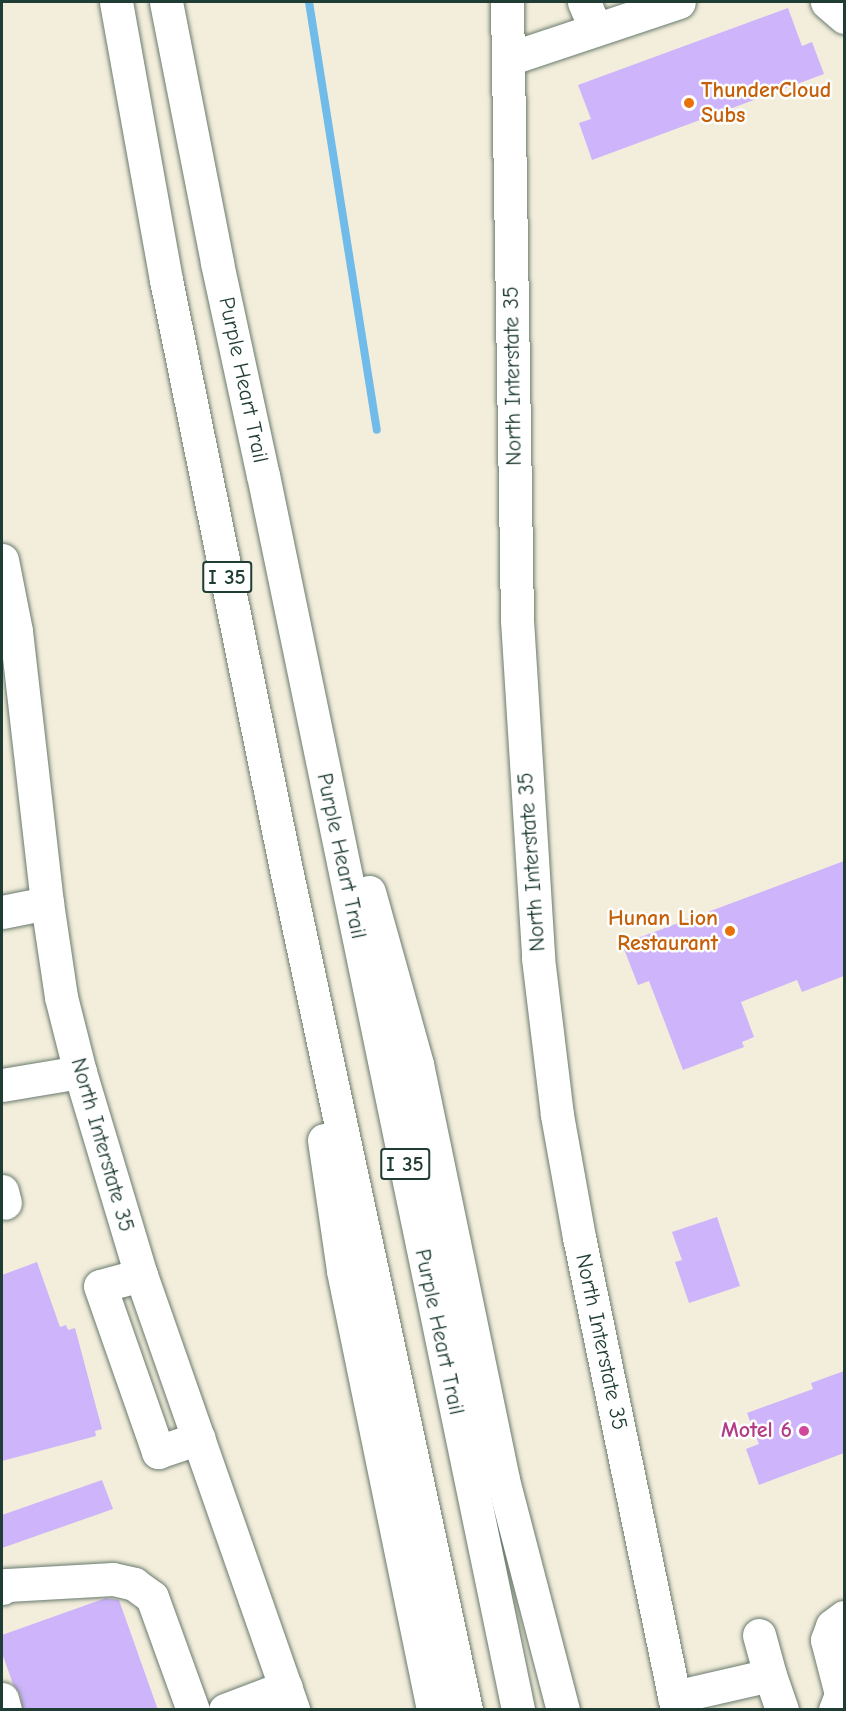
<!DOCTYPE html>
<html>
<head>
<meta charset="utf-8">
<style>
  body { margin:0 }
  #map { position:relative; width:846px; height:1711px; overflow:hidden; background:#f3eedb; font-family:"Comic Neue",sans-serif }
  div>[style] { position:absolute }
  .stream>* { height:8px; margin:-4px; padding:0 4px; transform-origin:4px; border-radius:4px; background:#70bbe9 }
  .building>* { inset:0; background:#cdb4fb }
  .roads { filter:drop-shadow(0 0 2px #697b6e) drop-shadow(0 0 2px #697b6e) }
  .minor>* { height:33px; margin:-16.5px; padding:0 16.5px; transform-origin:16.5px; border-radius:16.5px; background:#fff }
  .major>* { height:33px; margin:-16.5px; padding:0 16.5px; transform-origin:16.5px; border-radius:16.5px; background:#fff }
  .highway>* { height:33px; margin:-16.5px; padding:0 16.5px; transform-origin:16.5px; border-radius:16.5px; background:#fff }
  .dots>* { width:16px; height:16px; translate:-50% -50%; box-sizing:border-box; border:3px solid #fff; border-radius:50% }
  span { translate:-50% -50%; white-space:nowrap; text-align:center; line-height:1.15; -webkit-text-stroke:5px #fff; paint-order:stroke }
  .shield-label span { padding:2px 4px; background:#fff; border:2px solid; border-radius:4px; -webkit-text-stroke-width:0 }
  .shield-label { font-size:21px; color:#1f3d34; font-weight:700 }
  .food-label { font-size:22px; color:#c56008; font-weight:700 }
  .left { translate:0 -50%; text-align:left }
  .right { translate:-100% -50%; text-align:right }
  .street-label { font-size:22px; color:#1f3d34 }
  .hotel-label { font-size:22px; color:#b23c85; font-weight:700 }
  .frame { position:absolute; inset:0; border:3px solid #1f3d34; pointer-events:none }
</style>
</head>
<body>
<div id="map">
  <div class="stream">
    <div style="left:309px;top:2px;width:433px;rotate:81deg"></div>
  </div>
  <div class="building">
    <div style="clip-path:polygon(788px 8px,802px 46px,812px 42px,824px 74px,592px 160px,579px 123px,591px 119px,578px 85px)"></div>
    <div style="clip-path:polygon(844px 861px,844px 976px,802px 992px,797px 980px,741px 1002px,754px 1037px,742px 1042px,744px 1047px,683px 1070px,649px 981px,638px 985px,622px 944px)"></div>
    <div style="clip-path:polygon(717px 1217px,740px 1286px,689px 1303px,675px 1262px,682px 1260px,672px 1232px)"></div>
    <div style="clip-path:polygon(37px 1262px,60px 1327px,66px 1325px,68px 1330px,75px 1328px,102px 1429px,95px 1431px,96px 1436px,2px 1461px,2px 1275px)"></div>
    <div style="clip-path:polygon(844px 1371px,844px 1453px,759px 1485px,746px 1449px,759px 1444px,747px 1413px,813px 1389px,811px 1383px)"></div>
    <div style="clip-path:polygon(102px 1480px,113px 1509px,2px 1548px,2px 1515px)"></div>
    <div style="clip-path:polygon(106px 1598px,119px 1600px,158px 1710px,23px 1710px,20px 1694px,13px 1684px,2px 1653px,2px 1635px)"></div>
  </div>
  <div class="roads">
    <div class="minor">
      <div style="left:584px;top:2px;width:30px;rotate:67deg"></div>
      <div style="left:827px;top:2px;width:23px;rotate:41deg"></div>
      <div style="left:508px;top:59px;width:180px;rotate:-18.4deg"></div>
      <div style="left:2px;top:912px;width:46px;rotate:-11.3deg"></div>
      <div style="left:2px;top:1085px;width:79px;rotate:-9.5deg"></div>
      <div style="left:2px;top:1191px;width:12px;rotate:76deg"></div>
      <div style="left:141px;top:1275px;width:42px;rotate:165deg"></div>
      <div style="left:100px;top:1286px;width:176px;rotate:70.7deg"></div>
      <div style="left:158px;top:1452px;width:43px;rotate:-18.9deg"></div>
      <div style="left:2px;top:1588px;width:6px;rotate:-31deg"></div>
      <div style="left:7px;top:1585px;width:106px;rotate:-3.2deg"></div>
      <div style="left:113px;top:1579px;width:22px;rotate:13deg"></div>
      <div style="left:134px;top:1584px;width:22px;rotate:36deg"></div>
      <div style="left:152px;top:1597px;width:120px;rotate:70.1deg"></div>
      <div style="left:759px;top:1635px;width:41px;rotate:74.6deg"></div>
      <div style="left:674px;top:1697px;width:98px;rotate:-12.9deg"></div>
      <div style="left:770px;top:1675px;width:37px;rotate:71deg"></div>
      <div style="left:2px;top:1699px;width:11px;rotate:75deg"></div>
      <div style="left:225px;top:1710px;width:65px;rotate:-20.7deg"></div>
      <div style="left:835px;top:1710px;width:17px;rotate:-69deg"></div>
      <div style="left:841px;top:1694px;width:56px;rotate:-104.5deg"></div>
      <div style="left:827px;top:1640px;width:15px;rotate:-70deg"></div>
      <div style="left:832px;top:1626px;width:15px;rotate:-37deg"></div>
    </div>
    <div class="major">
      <div style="left:507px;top:2px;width:618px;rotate:89.07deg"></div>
      <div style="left:517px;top:620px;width:339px;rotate:86.4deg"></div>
      <div style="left:538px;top:958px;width:158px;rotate:83.1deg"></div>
      <div style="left:557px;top:1115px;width:124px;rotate:79.8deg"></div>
      <div style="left:579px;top:1237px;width:483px;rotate:78.3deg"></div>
      <div style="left:2px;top:560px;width:72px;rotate:78.8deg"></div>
      <div style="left:16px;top:631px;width:274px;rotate:83.5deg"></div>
      <div style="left:47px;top:903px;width:95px;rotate:81.5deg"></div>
      <div style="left:61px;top:997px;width:77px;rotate:75.8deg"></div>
      <div style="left:80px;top:1072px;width:212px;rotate:73.3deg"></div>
      <div style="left:141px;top:1275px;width:461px;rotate:70.7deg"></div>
    </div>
    <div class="highway">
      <div style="left:116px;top:2px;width:282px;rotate:79.8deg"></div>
      <div style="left:166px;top:280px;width:606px;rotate:78.49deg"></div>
      <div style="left:287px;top:874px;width:855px;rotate:77.91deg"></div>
      <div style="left:166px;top:2px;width:266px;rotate:78.9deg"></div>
      <div style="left:217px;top:263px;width:217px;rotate:77.8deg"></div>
      <div style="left:263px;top:475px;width:1261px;rotate:78.33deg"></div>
      <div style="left:369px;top:892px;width:179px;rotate:74.4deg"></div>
      <div style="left:417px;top:1064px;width:425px;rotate:78.3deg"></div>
      <div style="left:503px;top:1480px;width:238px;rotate:75.4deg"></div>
      <div style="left:324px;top:1140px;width:132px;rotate:81.7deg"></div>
      <div style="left:343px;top:1271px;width:448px;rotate:78.4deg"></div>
    </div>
  </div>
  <div class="dots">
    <div style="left:689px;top:103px;background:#e8710a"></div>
    <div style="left:730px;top:931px;background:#e8710a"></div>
    <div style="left:804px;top:1431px;background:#d1479c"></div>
  </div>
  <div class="shield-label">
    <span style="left:227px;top:577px">I 35</span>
    <span style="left:405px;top:1164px">I 35</span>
  </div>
  <div class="food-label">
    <span class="left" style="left:701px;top:103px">ThunderCloud<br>Subs</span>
    <span class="right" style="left:718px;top:931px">Hunan Lion<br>Restaurant</span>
  </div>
  <div class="street-label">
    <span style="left:513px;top:376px;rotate:-91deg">North Interstate 35</span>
    <span style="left:243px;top:380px;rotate:78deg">Purple Heart Trail</span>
    <span style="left:341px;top:856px;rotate:78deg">Purple Heart Trail</span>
    <span style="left:532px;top:862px;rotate:-94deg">North Interstate 35</span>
    <span style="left:102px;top:1145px;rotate:74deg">North Interstate 35</span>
    <span style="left:439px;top:1332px;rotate:78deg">Purple Heart Trail</span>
    <span style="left:601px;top:1342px;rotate:78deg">North Interstate 35</span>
  </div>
  <div class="hotel-label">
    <span class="right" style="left:792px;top:1431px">Motel 6</span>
  </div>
  <div class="frame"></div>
</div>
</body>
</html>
